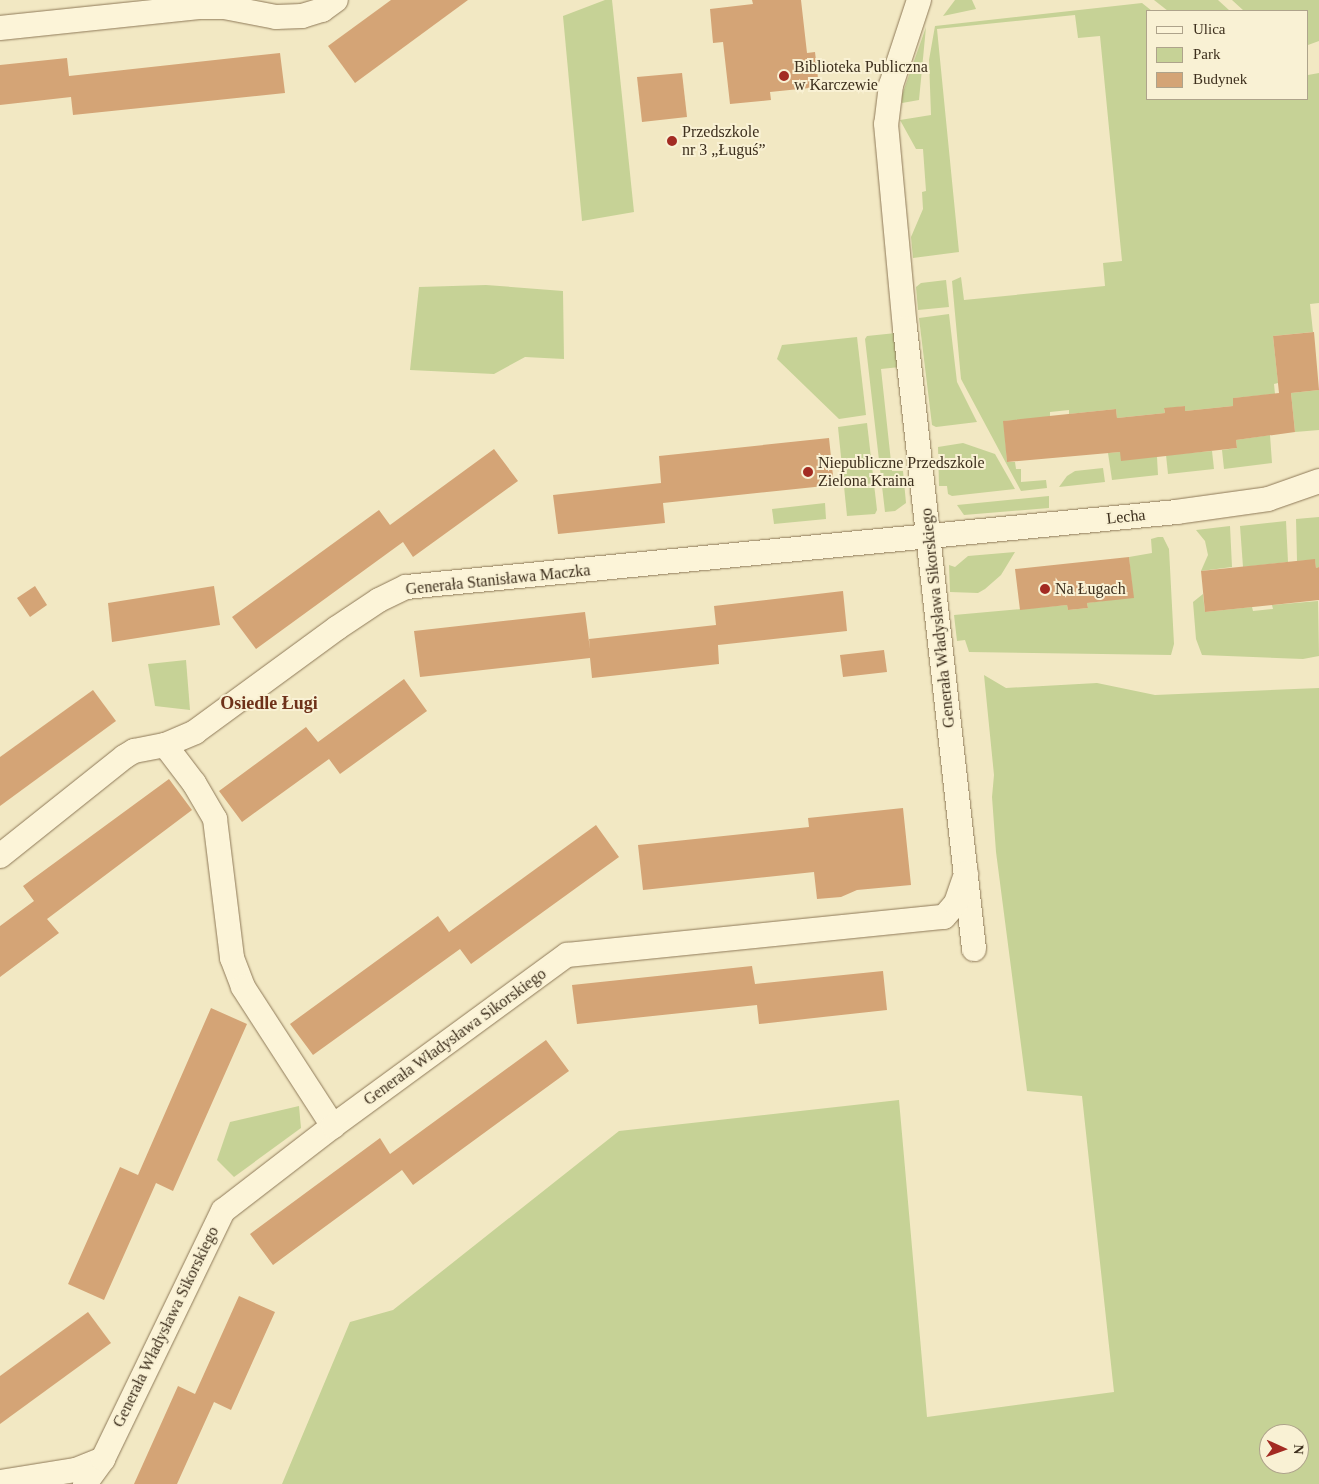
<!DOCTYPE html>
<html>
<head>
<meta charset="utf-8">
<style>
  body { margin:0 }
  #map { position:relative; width:1319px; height:1484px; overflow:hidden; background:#f2e8c3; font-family:Georgia,serif }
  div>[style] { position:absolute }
  .green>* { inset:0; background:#c6d296 }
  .building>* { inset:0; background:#d4a476 }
  .roads { filter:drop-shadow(0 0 1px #8e7958) drop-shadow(0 0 1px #8e7958) }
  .minor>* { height:24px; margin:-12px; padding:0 12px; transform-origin:12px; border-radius:12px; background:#fcf4d8 }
  .dots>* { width:14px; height:14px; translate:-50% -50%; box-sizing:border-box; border:2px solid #f9f1d4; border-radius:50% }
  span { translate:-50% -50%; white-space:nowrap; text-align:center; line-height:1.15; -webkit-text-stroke:4px #f9f1d4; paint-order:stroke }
  .poi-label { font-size:16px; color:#3d2f1d }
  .left { translate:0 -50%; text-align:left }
  .street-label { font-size:16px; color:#3d2f1d }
  .neighbourhood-label { font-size:18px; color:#6e3119; font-weight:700 }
  .legend { position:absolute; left:1146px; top:10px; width:162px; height:90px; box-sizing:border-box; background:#f9f1d4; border:1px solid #aea38b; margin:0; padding:6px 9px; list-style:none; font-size:15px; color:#3d2f1d }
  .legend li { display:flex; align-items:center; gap:10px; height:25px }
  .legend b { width:25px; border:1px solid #aea38b }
  .north { position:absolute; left:1259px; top:1424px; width:50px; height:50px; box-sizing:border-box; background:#f9f1d4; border:1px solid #aea38b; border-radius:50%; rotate:92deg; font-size:14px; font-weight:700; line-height:20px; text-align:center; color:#3d2f1d }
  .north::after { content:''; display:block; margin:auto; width:18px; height:22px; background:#a32b22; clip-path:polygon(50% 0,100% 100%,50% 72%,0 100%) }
</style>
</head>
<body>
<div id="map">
  <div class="green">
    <div style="clip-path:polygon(605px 0,612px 0,634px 212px,582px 221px,563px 16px)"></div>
    <div style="clip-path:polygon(955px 0,972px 0,976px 9px,943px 16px)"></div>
    <div style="clip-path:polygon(1154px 0,1218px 0,1230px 11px,1168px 11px)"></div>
    <div style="clip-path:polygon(1232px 0,1319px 0,1319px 41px,1308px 45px,1308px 11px,1244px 11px)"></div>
    <div style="clip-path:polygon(1142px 3px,1152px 11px,1148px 11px,1148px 99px,1308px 99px,1308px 75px,1319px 73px,1319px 303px,1310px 304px,1313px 332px,1273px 336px,1278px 383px,1274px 384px,1275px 394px,1233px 398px,1233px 406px,1185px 411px,1185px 406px,1164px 409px,1165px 413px,1117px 418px,1116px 409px,1069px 414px,1069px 410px,1050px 412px,1050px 417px,1004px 421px,1007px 462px,1015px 462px,1016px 469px,1021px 469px,1021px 482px,1046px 480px,1047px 488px,1021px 491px,961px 379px,952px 281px,961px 277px,964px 300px,1105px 286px,1103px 263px,1122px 261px,1100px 36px,1078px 38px,1075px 15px,937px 29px,959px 252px,913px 258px,911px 237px,923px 209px,922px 192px,926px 191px,923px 149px,916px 149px,900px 120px,931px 115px,929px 60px,935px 26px)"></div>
    <div style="clip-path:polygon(926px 27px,919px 100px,902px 103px,902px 95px)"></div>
    <div style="clip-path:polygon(946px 280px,949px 307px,918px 310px,916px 287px,921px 283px)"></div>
    <div style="clip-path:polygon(486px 285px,563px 291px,564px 359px,525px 357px,494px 374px,410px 370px,419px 287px)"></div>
    <div style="clip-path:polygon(949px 314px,957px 382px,977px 422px,936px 427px,932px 425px,919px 318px)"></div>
    <div style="clip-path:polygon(896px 333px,900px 367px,881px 369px,892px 471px,903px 471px,906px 503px,895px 511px,885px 512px,865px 339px,867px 336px)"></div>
    <div style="clip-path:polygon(857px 337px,866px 415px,839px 419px,777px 359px,782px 345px)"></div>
    <div style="clip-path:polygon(1319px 390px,1319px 430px,1295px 432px,1291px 393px)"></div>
    <div style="clip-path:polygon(867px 423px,877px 510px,875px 514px,847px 516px,838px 427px)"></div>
    <div style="clip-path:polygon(1270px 435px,1272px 463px,1224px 469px,1222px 450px,1237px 448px,1236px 440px)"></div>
    <div style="clip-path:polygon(963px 443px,995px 454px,1015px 489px,952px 496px,948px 494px,947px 486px,939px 486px,938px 447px)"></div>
    <div style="clip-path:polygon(1212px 451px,1214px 469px,1168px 474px,1166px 455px)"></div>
    <div style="clip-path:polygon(1120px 452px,1157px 457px,1158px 475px,1112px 480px,1108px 453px)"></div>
    <div style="clip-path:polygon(1103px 468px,1105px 482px,1059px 487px,1067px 476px,1075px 471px)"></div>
    <div style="clip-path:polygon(1049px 496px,1049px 508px,964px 515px,957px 505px)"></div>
    <div style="clip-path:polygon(825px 503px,826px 519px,774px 524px,772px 509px)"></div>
    <div style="clip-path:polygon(1319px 517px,1319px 567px,1316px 568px,1315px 560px,1297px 561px,1296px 519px)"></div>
    <div style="clip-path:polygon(1286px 521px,1288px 562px,1243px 567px,1240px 526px)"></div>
    <div style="clip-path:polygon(1230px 526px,1232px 567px,1201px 571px,1208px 555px,1205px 541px,1196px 530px)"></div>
    <div style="clip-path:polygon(1158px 537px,1163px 537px,1169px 549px,1174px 644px,1171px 655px,969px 652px,965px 640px,957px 641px,954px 615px,1067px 605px,1068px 610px,1088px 608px,1087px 603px,1133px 597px,1129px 557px,1152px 553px,1151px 539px)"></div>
    <div style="clip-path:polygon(1015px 552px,1001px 575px,985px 589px,978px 593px,950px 592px,949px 565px,955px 567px,968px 556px)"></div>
    <div style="clip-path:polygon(1203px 594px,1205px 612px,1252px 607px,1253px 611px,1273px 609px,1272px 605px,1318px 601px,1319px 656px,1303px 659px,1202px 655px,1196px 639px,1193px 602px)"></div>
    <div style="clip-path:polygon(186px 660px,190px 710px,155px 706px,148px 664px)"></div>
    <div style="clip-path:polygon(evenodd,984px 675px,1006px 688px,1097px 683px,1155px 695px,1319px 688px,1319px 1484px,282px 1484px,350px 1322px,393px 1310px,619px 1131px,899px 1100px,927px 1417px,1114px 1392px,1082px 1096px,1027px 1091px,996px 852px,992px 797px,994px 775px,984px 675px,1269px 1434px,1299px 1434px,1299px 1464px,1269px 1464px,1269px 1434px)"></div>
    <div style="clip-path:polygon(299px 1106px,301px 1128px,234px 1177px,217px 1160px,230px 1122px)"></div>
  </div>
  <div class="building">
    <div style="clip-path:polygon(391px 0,468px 0,355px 83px,328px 46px)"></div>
    <div style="clip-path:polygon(752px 0,801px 0,807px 53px,815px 52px,819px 87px,770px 92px,771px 100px,730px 104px,723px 42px,713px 43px,710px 9px,753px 4px)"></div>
    <div style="clip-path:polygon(280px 53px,285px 93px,73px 115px,71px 97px,0 105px,0 65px,67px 58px,69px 76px)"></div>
    <div style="clip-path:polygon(682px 73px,687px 117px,642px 122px,637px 77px)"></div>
    <div style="clip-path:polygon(1314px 332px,1319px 390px,1291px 393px,1295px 432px,1236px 440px,1237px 448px,1157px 457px,1121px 461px,1120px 452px,1007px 462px,1003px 421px,1116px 409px,1117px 418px,1165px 413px,1164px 408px,1185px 406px,1185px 411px,1233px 406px,1233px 398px,1279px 393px,1273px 336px)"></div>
    <div style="clip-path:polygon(829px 438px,834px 485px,663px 503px,665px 523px,558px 534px,553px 495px,661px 483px,659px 456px)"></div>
    <div style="clip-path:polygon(494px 449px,518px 481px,413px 557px,403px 542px,256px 649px,232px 617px,379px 510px,390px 525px)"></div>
    <div style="clip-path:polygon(1129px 557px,1134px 598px,1087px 603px,1088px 608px,1068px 610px,1067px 605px,1020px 610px,1015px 569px)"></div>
    <div style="clip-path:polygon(1315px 559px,1316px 568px,1319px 567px,1319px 600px,1205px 612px,1201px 571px)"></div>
    <div style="clip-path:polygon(35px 586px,47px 605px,30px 617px,17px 598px)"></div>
    <div style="clip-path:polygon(214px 586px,220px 625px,112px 642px,108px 603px)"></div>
    <div style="clip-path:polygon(843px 591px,847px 631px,718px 645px,719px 664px,592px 678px,590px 658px,420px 677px,414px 631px,585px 612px,590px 649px,589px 639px,716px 625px,714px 606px)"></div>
    <div style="clip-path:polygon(884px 650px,887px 672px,843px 677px,840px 655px)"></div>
    <div style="clip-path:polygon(404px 679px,427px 711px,340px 774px,329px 759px,242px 822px,219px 791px,306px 727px,318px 742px)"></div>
    <div style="clip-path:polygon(93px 690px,116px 721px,0 806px,0 757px)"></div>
    <div style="clip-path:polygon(169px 779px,192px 810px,47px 919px,59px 933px,0 977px,0 926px,34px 901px,23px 886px)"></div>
    <div style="clip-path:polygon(903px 808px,911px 885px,857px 890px,841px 897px,817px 899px,814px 872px,643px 890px,638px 845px,809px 827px,808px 818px)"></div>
    <div style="clip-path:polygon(596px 825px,619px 857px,471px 964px,460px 949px,313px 1055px,290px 1024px,438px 916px,449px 932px)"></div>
    <div style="clip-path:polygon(752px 966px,755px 984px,883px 971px,887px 1010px,759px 1024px,757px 1005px,577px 1024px,572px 985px)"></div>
    <div style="clip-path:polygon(211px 1008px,247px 1024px,173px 1191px,156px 1183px,104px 1300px,68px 1284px,120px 1167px,138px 1175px)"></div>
    <div style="clip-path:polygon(546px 1040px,569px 1071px,413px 1185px,402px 1170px,273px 1265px,250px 1234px,380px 1138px,390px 1154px)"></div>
    <div style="clip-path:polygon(239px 1296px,275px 1312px,231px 1410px,214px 1402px,177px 1484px,134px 1484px,178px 1386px,195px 1394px)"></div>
    <div style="clip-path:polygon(88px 1312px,111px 1343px,0 1424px,0 1376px)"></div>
  </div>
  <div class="roads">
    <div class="minor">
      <div style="left:919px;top:0;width:89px;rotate:108.2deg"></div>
      <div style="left:891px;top:85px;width:39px;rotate:97deg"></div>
      <div style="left:886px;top:124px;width:205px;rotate:84.7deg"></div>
      <div style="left:905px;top:328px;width:625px;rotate:83.66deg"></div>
      <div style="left:0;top:28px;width:200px;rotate:-6deg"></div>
      <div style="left:199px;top:7px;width:25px"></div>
      <div style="left:224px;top:7px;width:53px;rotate:10.9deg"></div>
      <div style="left:276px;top:17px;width:26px;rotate:-2deg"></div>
      <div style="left:302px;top:16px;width:21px;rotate:-17deg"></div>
      <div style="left:322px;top:10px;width:17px;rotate:-36deg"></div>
      <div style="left:165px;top:745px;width:48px;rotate:52.7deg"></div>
      <div style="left:194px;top:783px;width:42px;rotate:59.7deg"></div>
      <div style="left:215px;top:819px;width:140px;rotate:83deg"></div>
      <div style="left:232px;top:958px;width:31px;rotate:69deg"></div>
      <div style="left:243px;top:987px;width:166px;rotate:57.1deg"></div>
      <div style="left:0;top:856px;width:159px;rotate:-38.6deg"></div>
      <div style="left:124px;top:757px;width:12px;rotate:-31deg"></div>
      <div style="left:134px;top:751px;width:32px;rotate:-11deg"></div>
      <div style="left:165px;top:745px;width:33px;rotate:-23deg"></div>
      <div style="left:195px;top:732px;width:176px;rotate:-36.2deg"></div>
      <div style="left:337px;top:628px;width:50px;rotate:-33.7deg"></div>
      <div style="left:379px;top:600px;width:30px;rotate:-26deg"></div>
      <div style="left:406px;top:587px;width:774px;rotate:-5.56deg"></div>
      <div style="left:1176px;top:512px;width:93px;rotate:-8deg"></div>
      <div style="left:1268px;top:499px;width:54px;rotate:-19.4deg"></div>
      <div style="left:0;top:1482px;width:77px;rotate:-9deg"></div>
      <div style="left:76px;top:1470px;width:29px;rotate:-22deg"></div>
      <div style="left:85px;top:1484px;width:31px;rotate:-54deg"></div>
      <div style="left:103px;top:1459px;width:276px;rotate:-64.2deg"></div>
      <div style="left:223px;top:1211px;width:139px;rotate:-37.7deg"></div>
      <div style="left:333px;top:1126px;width:290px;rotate:-36.2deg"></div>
      <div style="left:567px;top:955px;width:379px;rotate:-5.8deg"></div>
      <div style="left:944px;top:917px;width:18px;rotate:-49deg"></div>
      <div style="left:956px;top:903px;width:31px;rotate:-71deg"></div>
    </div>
  </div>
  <div class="dots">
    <div style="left:784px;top:76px;background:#a32b22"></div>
    <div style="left:672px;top:141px;background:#a32b22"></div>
    <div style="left:808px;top:472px;background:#a32b22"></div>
    <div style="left:1045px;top:589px;background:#a32b22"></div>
  </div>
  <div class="poi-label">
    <span class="left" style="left:794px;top:76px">Biblioteka Publiczna<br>w Karczewie</span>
    <span class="left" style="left:682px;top:141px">Przedszkole<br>nr 3 „Ługuś”</span>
    <span class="left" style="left:818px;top:472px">Niepubliczne Przedszkole<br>Zielona Kraina</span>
    <span class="left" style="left:1055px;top:589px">Na Ługach</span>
  </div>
  <div class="street-label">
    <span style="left:1126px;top:517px;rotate:-6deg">Lecha</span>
    <span style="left:498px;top:580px;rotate:-6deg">Generała Stanisława Maczka</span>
    <span style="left:938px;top:618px;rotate:-96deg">Generała Władysława Sikorskiego</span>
    <span style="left:455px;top:1037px;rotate:-36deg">Generała Władysława Sikorskiego</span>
    <span style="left:166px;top:1327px;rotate:-64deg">Generała Władysława Sikorskiego</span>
  </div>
  <div class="neighbourhood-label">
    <span style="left:269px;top:703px">Osiedle Ługi</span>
  </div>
  <ul class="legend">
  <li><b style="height:6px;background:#fcf4d8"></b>Ulica</li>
  <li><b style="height:14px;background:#c6d296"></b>Park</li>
  <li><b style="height:14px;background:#d4a476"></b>Budynek</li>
  </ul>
  <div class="north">N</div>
</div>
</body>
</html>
